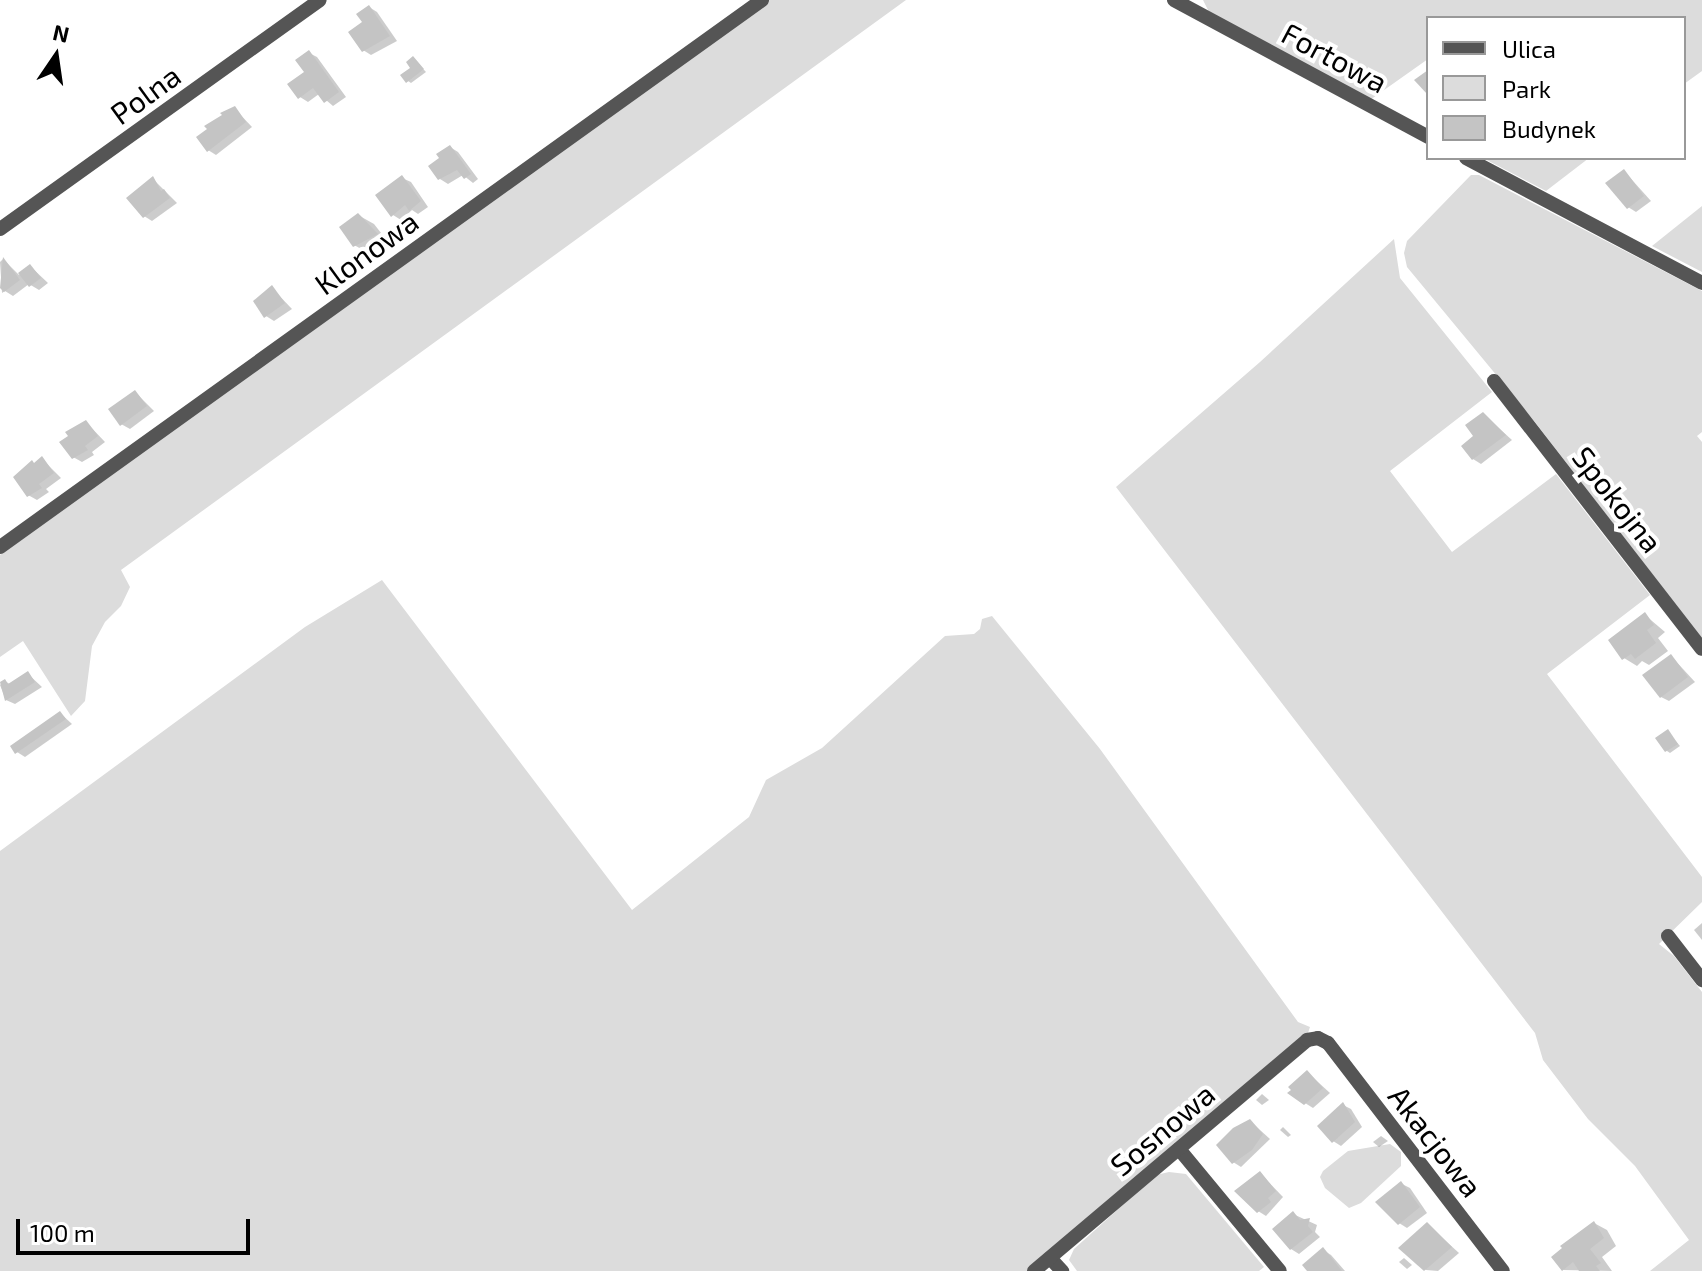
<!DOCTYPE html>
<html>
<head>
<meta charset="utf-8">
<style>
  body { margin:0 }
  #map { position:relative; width:1702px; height:1271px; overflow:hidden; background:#fff; font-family:"Exo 2",sans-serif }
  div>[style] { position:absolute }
  .green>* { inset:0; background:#dcdcdc }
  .shadow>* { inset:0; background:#0003 }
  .building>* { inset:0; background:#c4c4c4 }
  .minor>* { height:14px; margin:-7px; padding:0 7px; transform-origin:7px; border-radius:7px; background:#555 }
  span { translate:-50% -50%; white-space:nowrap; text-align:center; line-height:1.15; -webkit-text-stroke:8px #fff; paint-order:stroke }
  .street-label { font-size:30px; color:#000 }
  .legend { position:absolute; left:1426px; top:16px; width:260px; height:144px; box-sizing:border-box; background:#fff; border:2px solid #999; margin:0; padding:10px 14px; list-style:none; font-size:24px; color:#000 }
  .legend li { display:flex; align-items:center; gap:16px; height:40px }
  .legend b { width:40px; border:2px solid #999 }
  .north { position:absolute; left:16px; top:16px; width:80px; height:80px; -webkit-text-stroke:6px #fff; paint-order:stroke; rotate:13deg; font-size:22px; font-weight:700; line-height:32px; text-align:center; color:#000 }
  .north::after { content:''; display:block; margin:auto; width:28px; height:36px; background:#000; clip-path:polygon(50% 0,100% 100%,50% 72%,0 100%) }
  .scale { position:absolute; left:16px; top:1219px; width:234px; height:36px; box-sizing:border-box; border:4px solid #000; border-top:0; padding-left:10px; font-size:24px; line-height:28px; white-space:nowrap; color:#000; -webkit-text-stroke:6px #fff; paint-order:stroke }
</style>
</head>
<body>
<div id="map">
  <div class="green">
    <div style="clip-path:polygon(769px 0,906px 0,121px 570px,130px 587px,121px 606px,105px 622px,92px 646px,85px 701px,71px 716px,23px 641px,0 657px,0 555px)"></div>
    <div style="clip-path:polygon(1203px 0,1702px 0,1702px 71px,1684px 84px,1684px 18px,1428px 18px,1428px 59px,1370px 100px,1210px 14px)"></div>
    <div style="clip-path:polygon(1483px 158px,1589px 158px,1546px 191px)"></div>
    <div style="clip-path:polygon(1471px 175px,1479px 175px,1702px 291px,1702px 432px,1697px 436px,1702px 442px,1702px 639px,1535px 422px,1407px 267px,1404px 253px,1407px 241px)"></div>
    <div style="clip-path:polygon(1702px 206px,1702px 272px,1652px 246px)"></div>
    <div style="clip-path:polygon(1394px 239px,1400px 278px,1492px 392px,1390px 471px,1452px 552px,1556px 474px,1650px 595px,1547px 674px,1702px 877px,1702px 902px,1659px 944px,1674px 956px,1702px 992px,1702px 1271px,1650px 1271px,1689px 1240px,1635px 1166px,1588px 1119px,1543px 1060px,1535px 1033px,1116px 487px,1260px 362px)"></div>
    <div style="clip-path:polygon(382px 580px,632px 910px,749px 817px,766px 780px,822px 748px,945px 636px,974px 634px,980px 629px,982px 619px,992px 616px,1100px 749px,1298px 1022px,1310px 1027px,1308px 1033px,1029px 1271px,0 1271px,0 851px,305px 627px)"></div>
    <div style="clip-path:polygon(1390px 1144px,1401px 1152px,1401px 1166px,1361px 1203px,1349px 1208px,1325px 1188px,1320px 1177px,1323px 1171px,1348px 1151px)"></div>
    <div style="clip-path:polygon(1169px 1172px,1186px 1174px,1264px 1267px,1259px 1271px,1077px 1271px,1069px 1260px,1074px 1249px,1156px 1175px)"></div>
  </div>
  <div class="shadow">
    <div style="clip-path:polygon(369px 7px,377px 12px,397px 41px,371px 55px,363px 50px)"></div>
    <div style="clip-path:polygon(309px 53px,317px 57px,346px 97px,333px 106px,319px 94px,308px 102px,300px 97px)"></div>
    <div style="clip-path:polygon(413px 58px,426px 72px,411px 83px,408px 81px)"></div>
    <div style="clip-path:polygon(235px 109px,252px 127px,216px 155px,208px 150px,209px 129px)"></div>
    <div style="clip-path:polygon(450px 147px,458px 152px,478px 179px,473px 183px,463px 175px,448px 184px,440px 179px)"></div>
    <div style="clip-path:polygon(1624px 171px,1651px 201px,1636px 212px,1628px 207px)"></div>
    <div style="clip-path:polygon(402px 178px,411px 182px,428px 207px,418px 214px,412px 210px,401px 220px,393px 215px)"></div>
    <div style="clip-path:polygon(153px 179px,177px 203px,152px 221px,144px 216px)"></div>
    <div style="clip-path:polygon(358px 215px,374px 224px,385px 238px,363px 250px,354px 245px)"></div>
    <div style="clip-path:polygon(3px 259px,19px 275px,30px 266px,48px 283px,39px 290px,29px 284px,13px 296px,5px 291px,2px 293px,0 262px)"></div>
    <div style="clip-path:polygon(272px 288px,292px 309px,274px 321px,266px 316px)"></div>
    <div style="clip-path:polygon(135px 392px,154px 411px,130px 429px,121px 424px)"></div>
    <div style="clip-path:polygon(1483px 414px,1512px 440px,1481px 464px,1473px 459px)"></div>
    <div style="clip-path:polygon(86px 422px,105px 442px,92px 452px,94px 455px,82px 462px,73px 457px)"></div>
    <div style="clip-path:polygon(42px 459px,61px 478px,46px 489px,49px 492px,37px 500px,28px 495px,35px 464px)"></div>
    <div style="clip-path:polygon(1645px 615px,1665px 632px,1658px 638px,1668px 651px,1649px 665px,1642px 661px,1637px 666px,1624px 658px)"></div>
    <div style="clip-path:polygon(1671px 656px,1695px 682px,1669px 701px,1661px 697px)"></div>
    <div style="clip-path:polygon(28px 674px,42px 687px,15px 704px,6px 700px,0 685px,5px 681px,11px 685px)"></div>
    <div style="clip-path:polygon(60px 713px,72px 724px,25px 757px,17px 752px)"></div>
    <div style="clip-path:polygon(1668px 732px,1680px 746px,1670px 753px,1667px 751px)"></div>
    <div style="clip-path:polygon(1702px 923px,1702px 940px,1694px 930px)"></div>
    <div style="clip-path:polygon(1307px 1072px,1330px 1093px,1313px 1108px,1305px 1103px)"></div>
    <div style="clip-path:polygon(1262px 1094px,1269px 1100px,1262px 1105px,1256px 1100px)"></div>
    <div style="clip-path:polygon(1343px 1105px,1351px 1109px,1362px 1127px,1341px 1146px,1333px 1141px)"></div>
    <div style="clip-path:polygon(1250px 1121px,1270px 1139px,1241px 1167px,1233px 1162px)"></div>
    <div style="clip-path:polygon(1283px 1127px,1291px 1135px,1288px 1137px,1280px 1130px)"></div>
    <div style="clip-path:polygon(1381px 1136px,1388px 1141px,1379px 1147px,1373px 1142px)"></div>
    <div style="clip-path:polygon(1260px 1173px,1283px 1197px,1266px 1216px,1258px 1211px)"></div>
    <div style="clip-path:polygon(1402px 1184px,1410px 1188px,1427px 1213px,1407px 1228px,1399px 1223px)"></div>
    <div style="clip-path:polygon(1293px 1214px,1317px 1225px,1315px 1232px,1320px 1237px,1299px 1254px,1291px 1249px)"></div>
    <div style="clip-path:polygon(1594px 1223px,1607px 1230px,1616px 1246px,1602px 1257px,1612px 1271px,1563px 1270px)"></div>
    <div style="clip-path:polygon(1427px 1224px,1459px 1253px,1438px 1271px,1426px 1270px,1401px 1248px)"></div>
    <div style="clip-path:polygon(1323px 1250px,1331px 1255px,1345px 1271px,1310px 1271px)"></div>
    <div style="clip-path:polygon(1404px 1258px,1412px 1265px,1407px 1269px,1399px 1262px)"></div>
  </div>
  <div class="building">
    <div style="clip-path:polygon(369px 5px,390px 36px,362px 52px,348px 32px,362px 22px,356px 14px)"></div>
    <div style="clip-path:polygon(309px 50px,339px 92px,324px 103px,313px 88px,298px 99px,287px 84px,304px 72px,295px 60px)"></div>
    <div style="clip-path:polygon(413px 56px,424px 69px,406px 83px,400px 75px,410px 68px,406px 62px)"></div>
    <div style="clip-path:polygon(1428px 70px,1428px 95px,1414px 80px)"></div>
    <div style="clip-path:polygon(235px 106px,246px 122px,207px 152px,196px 137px,207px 129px,204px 126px,222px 115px,220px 113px)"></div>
    <div style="clip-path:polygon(450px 145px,471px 174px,464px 179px,457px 170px,438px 180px,428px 166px,439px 158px,436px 154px)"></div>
    <div style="clip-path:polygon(1624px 169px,1644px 196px,1627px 209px,1605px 183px)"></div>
    <div style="clip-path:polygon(402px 175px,421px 201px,409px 211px,405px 205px,391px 217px,375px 195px)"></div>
    <div style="clip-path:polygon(153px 176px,161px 191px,164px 189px,170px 198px,143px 218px,126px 198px)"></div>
    <div style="clip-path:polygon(358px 213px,378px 234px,353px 247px,339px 227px)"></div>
    <div style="clip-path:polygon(3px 257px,20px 280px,4px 292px,0 288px)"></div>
    <div style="clip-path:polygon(30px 264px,41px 278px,29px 287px,18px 273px)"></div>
    <div style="clip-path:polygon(272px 285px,285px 303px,264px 318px,253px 301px)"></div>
    <div style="clip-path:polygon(135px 390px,147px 406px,120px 426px,108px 409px)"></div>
    <div style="clip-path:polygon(1483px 412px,1506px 435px,1472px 460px,1461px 446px,1473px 436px,1465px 425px)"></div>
    <div style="clip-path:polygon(86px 420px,98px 436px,85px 446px,88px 450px,72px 459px,59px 442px,68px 436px,65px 432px)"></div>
    <div style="clip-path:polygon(42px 456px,54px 473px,39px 484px,42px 488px,27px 497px,13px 477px,32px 460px,34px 463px)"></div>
    <div style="clip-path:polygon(1645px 612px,1654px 625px,1647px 630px,1656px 643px,1635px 659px,1631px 654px,1622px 660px,1608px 640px)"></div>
    <div style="clip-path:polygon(1671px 654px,1688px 677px,1660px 698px,1642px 675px)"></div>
    <div style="clip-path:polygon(28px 671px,35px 682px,5px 701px,0 682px,5px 679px,8px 684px)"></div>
    <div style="clip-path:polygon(60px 711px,66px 719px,15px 754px,10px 746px)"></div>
    <div style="clip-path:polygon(1668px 729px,1678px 744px,1665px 752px,1655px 738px)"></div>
    <div style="clip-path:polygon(1307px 1070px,1323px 1088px,1304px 1105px,1287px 1093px,1291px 1090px,1288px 1087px)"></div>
    <div style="clip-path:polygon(1343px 1102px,1355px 1122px,1332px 1143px,1317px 1126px)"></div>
    <div style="clip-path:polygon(1250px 1119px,1263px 1134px,1252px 1150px,1232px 1164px,1216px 1145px,1233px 1128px)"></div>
    <div style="clip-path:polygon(1260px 1171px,1276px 1191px,1268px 1198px,1271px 1202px,1257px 1213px,1234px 1191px)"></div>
    <div style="clip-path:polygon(1401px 1181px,1420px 1207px,1398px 1225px,1375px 1202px)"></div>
    <div style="clip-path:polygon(1293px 1211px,1300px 1220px,1310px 1218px,1308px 1226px,1313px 1232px,1290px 1250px,1272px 1229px)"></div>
    <div style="clip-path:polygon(1594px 1221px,1604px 1238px,1590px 1249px,1601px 1263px,1596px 1266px,1600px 1271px,1579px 1271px,1573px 1262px,1562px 1271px,1551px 1257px,1562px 1248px,1560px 1246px)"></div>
    <div style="clip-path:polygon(1427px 1222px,1452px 1247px,1424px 1271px,1398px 1248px)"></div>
    <div style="clip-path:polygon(1323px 1247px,1342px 1271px,1307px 1271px,1302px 1265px)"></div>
  </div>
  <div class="minor">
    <div style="left:1174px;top:0;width:289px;rotate:28.3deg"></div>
    <div style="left:1466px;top:158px;width:267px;rotate:27.9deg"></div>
    <div style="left:0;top:229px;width:393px;rotate:-35.6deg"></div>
    <div style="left:1494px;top:381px;width:339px;rotate:52.2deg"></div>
    <div style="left:0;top:547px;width:938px;rotate:-35.67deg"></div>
    <div style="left:1668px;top:936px;width:56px;rotate:52.3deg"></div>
    <div style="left:1179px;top:1149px;width:158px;rotate:50.4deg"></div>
    <div style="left:1050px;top:1258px;width:18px;rotate:47deg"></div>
    <div style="left:1034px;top:1271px;width:358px;rotate:-40.2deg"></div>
    <div style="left:1307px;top:1040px;width:11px;rotate:-10deg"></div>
    <div style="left:1318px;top:1038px;width:11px;rotate:27deg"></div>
    <div style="left:1328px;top:1043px;width:287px;rotate:52.5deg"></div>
  </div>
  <div class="street-label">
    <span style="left:1335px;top:57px;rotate:28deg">Fortowa</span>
    <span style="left:145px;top:94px;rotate:-36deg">Polna</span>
    <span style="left:366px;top:252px;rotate:-36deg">Klonowa</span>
    <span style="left:1618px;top:499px;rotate:52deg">Spokojna</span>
    <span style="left:1162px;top:1129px;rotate:-40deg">Sosnowa</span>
    <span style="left:1436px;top:1141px;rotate:52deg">Akacjowa</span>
  </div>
  <ul class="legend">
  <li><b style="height:10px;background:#555"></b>Ulica</li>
  <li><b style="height:22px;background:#dcdcdc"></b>Park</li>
  <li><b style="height:22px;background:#c4c4c4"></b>Budynek</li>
  </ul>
  <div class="north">N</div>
  <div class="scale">100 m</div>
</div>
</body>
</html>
